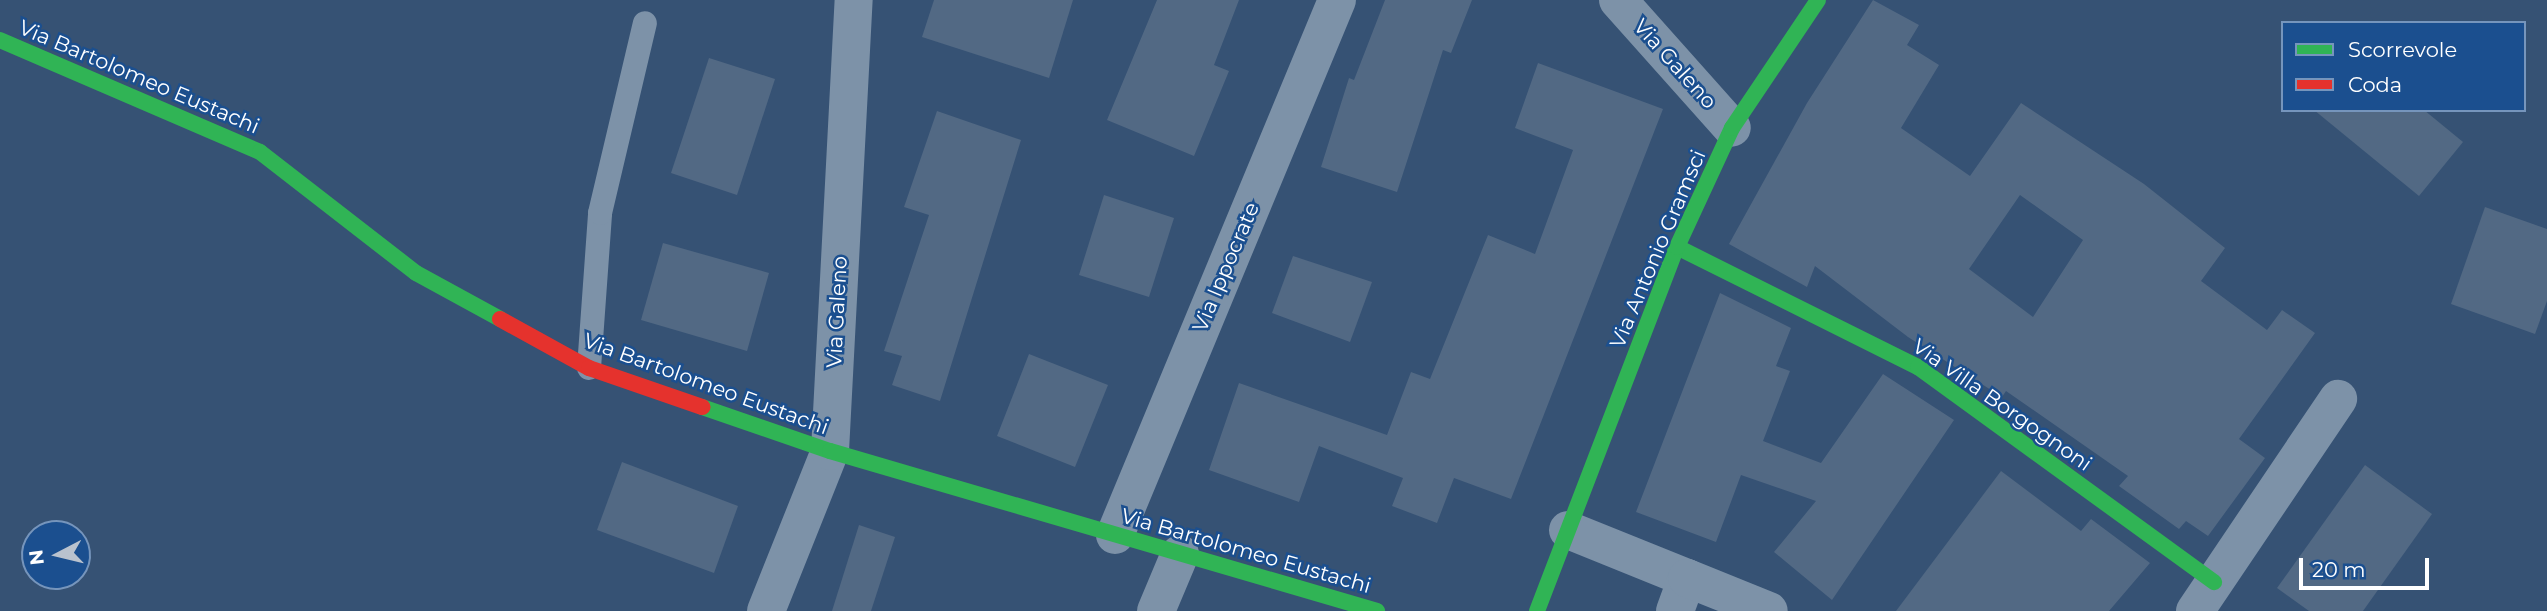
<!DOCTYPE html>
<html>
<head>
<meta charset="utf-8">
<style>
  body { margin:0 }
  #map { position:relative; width:2547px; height:611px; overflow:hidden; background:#365274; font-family:Montserrat,sans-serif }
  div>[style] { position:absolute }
  .building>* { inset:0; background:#526984 }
  .lane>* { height:24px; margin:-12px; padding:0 12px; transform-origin:12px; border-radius:12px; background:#7d92a8 }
  .street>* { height:38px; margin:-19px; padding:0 19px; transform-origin:19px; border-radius:19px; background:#7d92a8 }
  .fast>* { height:16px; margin:-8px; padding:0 8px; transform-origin:8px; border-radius:8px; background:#30b455 }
  .jam>* { height:16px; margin:-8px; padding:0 8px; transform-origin:8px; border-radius:8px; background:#e5322d }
  span { translate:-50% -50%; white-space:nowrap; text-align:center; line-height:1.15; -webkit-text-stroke:5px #1b4f8f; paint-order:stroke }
  .street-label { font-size:21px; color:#fff }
  .legend { position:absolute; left:2281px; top:21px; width:245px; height:91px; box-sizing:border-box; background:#1b4f8f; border:2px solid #7695bc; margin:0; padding:9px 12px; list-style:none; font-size:21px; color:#fff }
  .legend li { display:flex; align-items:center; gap:14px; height:35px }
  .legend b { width:35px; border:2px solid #7695bc }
  .north { position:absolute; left:21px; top:520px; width:70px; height:70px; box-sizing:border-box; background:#1b4f8f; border:2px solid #7695bc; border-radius:50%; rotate:263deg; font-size:19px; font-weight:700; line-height:28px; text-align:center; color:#fff }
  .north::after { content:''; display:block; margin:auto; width:24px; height:32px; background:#b9c2ce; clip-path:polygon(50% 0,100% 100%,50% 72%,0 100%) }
  .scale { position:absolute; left:2299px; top:558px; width:130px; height:32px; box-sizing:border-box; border:4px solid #fff; border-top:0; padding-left:9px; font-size:21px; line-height:24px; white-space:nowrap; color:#fff; -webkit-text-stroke:5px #1b4f8f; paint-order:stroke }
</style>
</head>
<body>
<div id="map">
  <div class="building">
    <div style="clip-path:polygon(934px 0,1073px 0,1049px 78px,922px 37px)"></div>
    <div style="clip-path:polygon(1157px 0,1239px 0,1214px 65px,1229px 71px,1194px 156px,1107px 120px)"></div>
    <div style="clip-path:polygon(1385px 0,1472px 0,1451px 53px,1443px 50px,1397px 192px,1321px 167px,1349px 78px,1354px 80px)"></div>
    <div style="clip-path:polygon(evenodd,1873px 0,1919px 25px,1907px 45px,1939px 65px,1901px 128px,1970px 176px,2021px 103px,2144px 184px,2225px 248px,2201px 281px,2267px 330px,2282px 310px,2315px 333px,2239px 439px,2265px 458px,2208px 536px,2186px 521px,2179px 529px,2119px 486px,2128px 476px,2006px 391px,2002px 397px,1908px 337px,1815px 266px,1807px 287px,1729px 244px,1807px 103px,1873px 0,2020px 195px,2083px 240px,2033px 317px,1969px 269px,2020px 195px)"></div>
    <div style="clip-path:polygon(709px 58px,775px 79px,737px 195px,671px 173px)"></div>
    <div style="clip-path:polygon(1538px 63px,1663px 109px,1511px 499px,1454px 478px,1437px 523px,1392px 506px,1403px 478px,1319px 446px,1299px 502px,1209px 470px,1239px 383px,1387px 435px,1411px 372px,1430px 379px,1488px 235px,1535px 254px,1573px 150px,1515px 128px)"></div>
    <div style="clip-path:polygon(2314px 110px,2424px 110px,2463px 142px,2419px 196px)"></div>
    <div style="clip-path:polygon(937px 111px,1021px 140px,940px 401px,892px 385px,902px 356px,884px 351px,929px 215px,904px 207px)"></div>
    <div style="clip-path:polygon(1104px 195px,1174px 218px,1149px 297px,1079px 275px)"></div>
    <div style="clip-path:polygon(2485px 207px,2547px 229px,2547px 301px,2535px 334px,2451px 304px)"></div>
    <div style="clip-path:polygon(663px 243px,769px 273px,747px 351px,641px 320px)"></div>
    <div style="clip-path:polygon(1293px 256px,1372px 282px,1350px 342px,1272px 313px)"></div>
    <div style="clip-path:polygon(1720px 293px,1791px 328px,1776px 366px,1790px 371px,1763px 441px,1821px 463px,1883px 374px,1954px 420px,1832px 600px,1774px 552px,1816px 501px,1741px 475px,1716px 542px,1636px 512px)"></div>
    <div style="clip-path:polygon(1029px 354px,1108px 385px,1075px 467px,997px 436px)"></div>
    <div style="clip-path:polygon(622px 462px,738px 506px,714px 573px,597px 530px)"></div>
    <div style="clip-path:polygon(2365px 465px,2432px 514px,2363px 611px,2309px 611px,2277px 588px)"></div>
    <div style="clip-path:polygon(2001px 471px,2081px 531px,2091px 519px,2150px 563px,2109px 611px,1896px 611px)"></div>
    <div style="clip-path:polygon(859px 525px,895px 537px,871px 611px,832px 611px)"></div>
  </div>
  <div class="lane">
    <div style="left:589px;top:368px;width:155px;rotate:-85.9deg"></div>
    <div style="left:600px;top:213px;width:195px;rotate:-76.7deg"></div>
  </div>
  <div class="street">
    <div style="left:1618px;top:0;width:171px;rotate:48.3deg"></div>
    <div style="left:1568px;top:530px;width:128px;rotate:22deg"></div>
    <div style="left:1687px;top:578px;width:35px;rotate:110deg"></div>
    <div style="left:1115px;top:535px;width:579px;rotate:-67.46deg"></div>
    <div style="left:1687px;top:578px;width:88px;rotate:21.9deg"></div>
    <div style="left:766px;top:611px;width:172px;rotate:-68.2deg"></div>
    <div style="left:830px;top:451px;width:452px;rotate:-87deg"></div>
    <div style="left:1156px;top:611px;width:62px;rotate:-67.2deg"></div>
    <div style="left:2195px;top:611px;width:256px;rotate:-56deg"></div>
  </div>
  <div class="fast">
    <div style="left:0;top:40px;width:283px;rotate:23.3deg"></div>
    <div style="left:260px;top:152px;width:197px;rotate:37.8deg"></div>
    <div style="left:416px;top:273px;width:96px;rotate:28.7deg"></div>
    <div style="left:1677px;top:247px;width:269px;rotate:26.5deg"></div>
    <div style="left:1918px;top:367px;width:366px;rotate:36deg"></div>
    <div style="left:702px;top:407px;width:135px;rotate:19deg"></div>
    <div style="left:830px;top:451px;width:570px;rotate:16.3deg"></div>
    <div style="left:1537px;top:611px;width:390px;rotate:-69deg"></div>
    <div style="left:1677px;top:247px;width:131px;rotate:-65.2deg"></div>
    <div style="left:1732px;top:128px;width:154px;rotate:-56.1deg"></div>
  </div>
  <div class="jam">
    <div style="left:500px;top:319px;width:102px;rotate:28.8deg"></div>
    <div style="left:589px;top:368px;width:120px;rotate:19deg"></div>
  </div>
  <div class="street-label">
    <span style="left:1675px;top:64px;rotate:48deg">Via Galeno</span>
    <span style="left:139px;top:77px;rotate:23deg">Via Bartolomeo Eustachi</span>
    <span style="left:1658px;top:249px;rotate:-67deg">Via Antonio Gramsci</span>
    <span style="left:1226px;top:267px;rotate:-67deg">Via Ippocrate</span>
    <span style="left:837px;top:312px;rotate:-87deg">Via Galeno</span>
    <span style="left:706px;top:384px;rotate:20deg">Via Bartolomeo Eustachi</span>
    <span style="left:2002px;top:405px;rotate:35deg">Via Villa Borgognoni</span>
    <span style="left:1246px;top:551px;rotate:16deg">Via Bartolomeo Eustachi</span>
  </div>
  <ul class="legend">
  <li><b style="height:9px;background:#30b455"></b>Scorrevole</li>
  <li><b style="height:9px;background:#e5322d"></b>Coda</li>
  </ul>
  <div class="north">N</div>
  <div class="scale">20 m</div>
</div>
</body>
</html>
